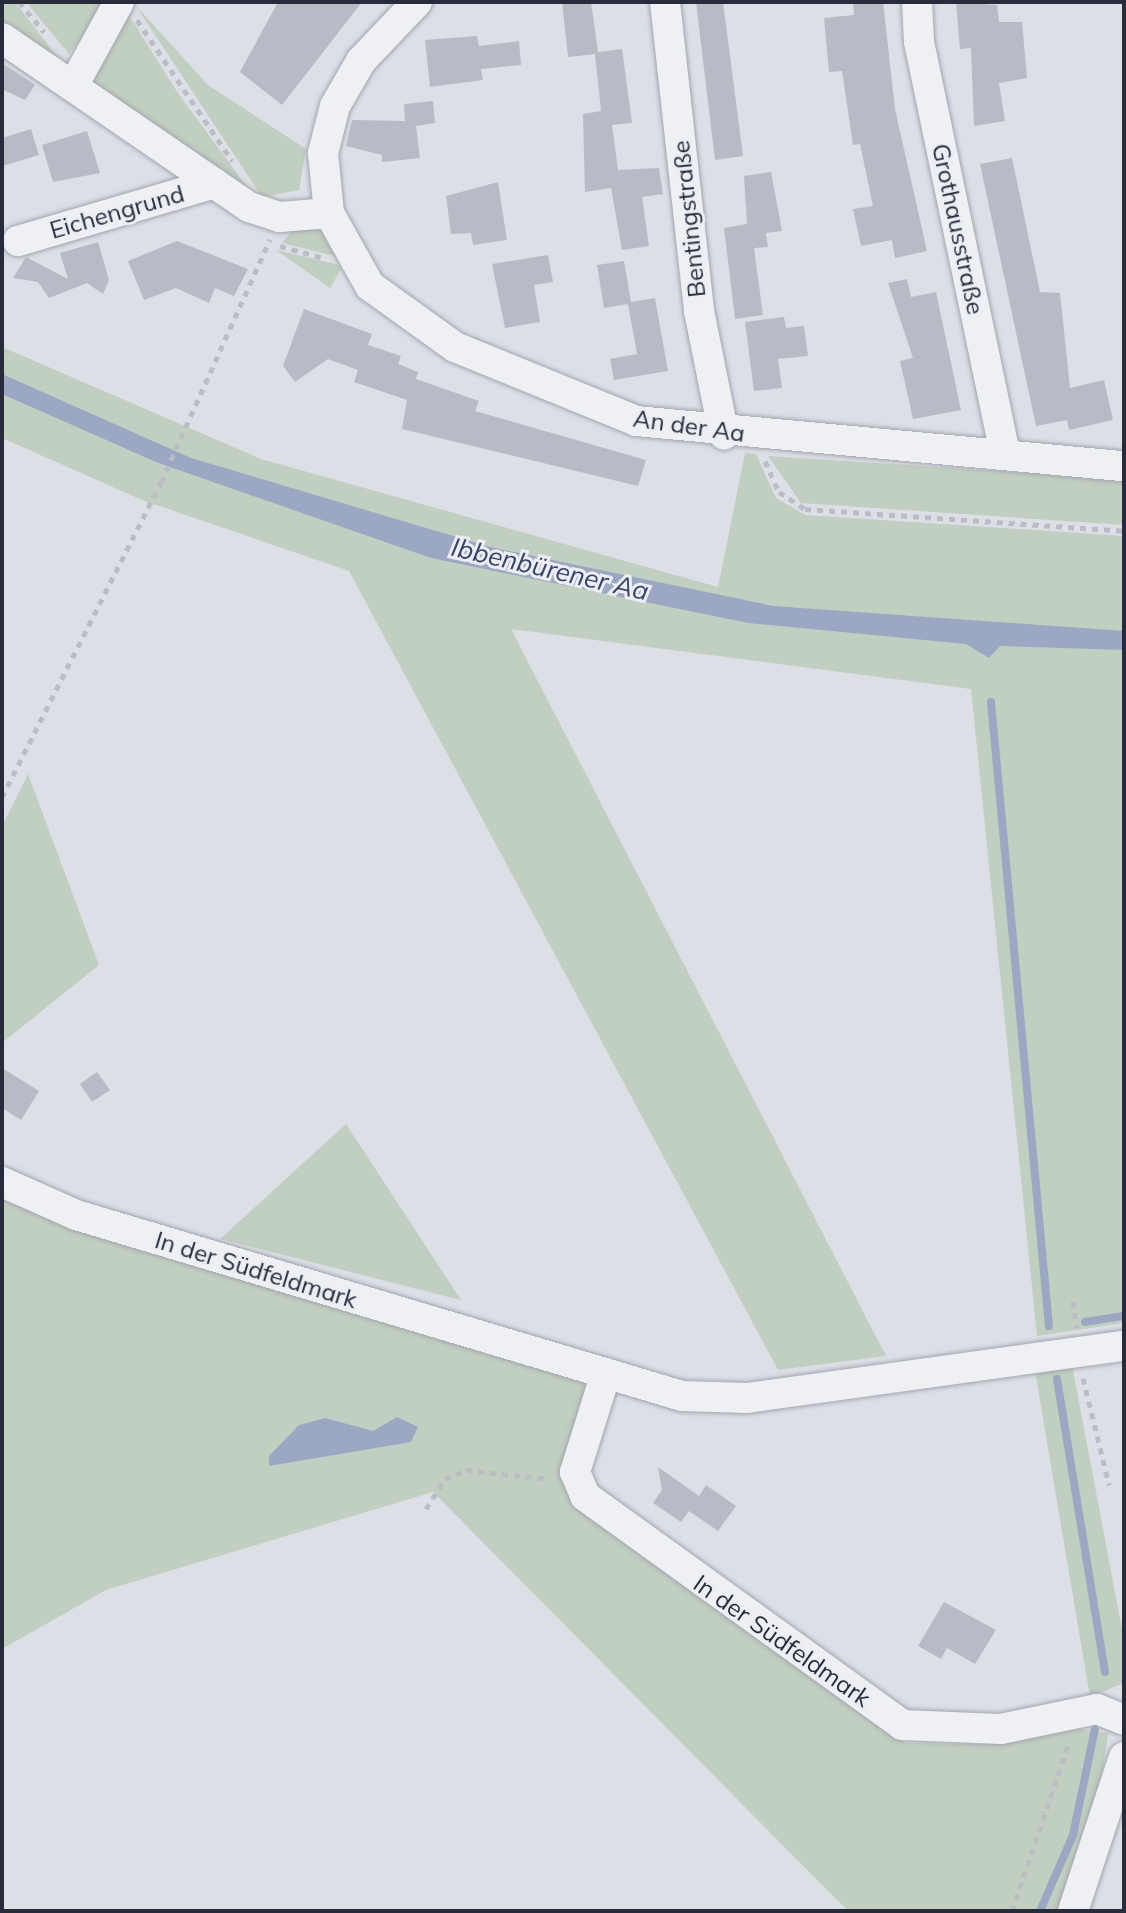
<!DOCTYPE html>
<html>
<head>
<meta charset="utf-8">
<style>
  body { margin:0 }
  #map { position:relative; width:1126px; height:1913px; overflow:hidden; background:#dddfe6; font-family:Mulish,sans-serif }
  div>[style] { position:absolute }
  .green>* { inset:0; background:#c0cfbf }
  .water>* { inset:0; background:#9ba7c3 }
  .stream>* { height:8px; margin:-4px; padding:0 4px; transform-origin:4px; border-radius:4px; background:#9ba7c3 }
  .building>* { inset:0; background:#b8bac5 }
  .path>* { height:5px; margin-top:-2.5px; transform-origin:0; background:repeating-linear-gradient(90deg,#bbbdc4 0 6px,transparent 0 12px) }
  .roads { filter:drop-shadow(0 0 2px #a3a5af) drop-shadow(0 0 2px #a3a5af) }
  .minor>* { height:30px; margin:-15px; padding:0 15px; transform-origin:15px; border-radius:15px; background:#eff0f4 }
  span { translate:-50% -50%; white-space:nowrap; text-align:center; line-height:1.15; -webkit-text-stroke:6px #eceef4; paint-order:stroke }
  .street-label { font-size:24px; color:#282b3b }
  .water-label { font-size:26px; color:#36446b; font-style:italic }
  .frame { position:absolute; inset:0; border:4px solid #282b3b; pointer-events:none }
</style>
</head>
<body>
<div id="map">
  <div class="green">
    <div style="clip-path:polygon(2px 2px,15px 2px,59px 59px,2px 22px)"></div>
    <div style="clip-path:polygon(26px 2px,108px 2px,69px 54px)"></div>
    <div style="clip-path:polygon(136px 6px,208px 85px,306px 149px,299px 190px,262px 197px)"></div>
    <div style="clip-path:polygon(128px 14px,178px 93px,247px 187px,92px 87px,87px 67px)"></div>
    <div style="clip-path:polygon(299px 222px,325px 230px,339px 257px,282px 243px)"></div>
    <div style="clip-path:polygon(276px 250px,339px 265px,341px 269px,330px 288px)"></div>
    <div style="clip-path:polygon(2px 347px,261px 459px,718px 587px,745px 453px,756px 454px,776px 498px,806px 515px,1124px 536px,1124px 1323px,1037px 1336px,971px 689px,511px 629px,886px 1356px,778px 1370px,349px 571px,142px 500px,2px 438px)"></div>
    <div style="clip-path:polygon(768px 456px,1124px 479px,1124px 525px,801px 503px)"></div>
    <div style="clip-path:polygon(28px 774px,99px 965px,2px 1043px,2px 826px)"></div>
    <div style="clip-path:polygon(346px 1124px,461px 1300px,220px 1239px)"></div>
    <div style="clip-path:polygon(2px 1195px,580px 1378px,588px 1392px,584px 1507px,905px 1743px,989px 1744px,1069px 1728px,1108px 1733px,1096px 1821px,1059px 1911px,848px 1911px,433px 1492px,106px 1590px,2px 1649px)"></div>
    <div style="clip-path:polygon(1072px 1365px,1124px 1640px,1124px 1683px,1090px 1697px,1035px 1371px)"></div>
  </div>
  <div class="water">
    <div style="clip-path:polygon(2px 374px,191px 458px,490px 547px,773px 606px,1124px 631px,1124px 650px,1000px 646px,989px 658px,966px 644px,748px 623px,431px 558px,156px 462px,2px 394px)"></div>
    <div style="clip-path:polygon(397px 1417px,418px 1427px,411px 1442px,269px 1466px,269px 1456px,299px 1425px,325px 1418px,373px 1431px)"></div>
  </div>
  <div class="stream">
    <div style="left:991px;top:702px;width:627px;rotate:84.69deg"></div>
    <div style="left:1085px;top:1322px;width:39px;rotate:-9deg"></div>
    <div style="left:1057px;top:1379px;width:297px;rotate:80.7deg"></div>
    <div style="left:1040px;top:1911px;width:83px;rotate:-66.5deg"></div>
    <div style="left:1073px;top:1835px;width:108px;rotate:-78.3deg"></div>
  </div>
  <div class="building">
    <div style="clip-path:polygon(278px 2px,362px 2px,282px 105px,240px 72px)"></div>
    <div style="clip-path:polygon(562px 2px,591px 2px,598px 52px,622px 49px,632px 123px,612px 125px,618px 170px,659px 168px,663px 194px,642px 197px,649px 246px,622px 250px,611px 188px,585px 192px,583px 114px,601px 111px,595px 54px,568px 57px)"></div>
    <div style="clip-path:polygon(696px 2px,723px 2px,743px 156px,715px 160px)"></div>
    <div style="clip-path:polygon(853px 2px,883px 2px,895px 109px,927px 251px,895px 258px,892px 240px,861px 246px,853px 209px,873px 206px,860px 144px,853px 145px,842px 71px,829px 72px,824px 18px,854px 15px)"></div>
    <div style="clip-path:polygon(956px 2px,997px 5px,999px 22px,1022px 22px,1027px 78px,999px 83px,1005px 121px,974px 126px,971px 48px,960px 49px)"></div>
    <div style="clip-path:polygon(477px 36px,479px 46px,519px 41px,521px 65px,481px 69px,483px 80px,430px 87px,425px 40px)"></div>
    <div style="clip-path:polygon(2px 63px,35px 85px,25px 100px,2px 89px)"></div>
    <div style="clip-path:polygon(433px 101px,435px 123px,416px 126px,420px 158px,382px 162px,382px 155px,346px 146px,352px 120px,405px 121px,404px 104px)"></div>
    <div style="clip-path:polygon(31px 129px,39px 155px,2px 166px,2px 138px)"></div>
    <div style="clip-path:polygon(87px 131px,100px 173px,53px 182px,42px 145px)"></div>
    <div style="clip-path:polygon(1012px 158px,1040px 292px,1060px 293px,1070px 388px,1104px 380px,1113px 420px,1069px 430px,1067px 420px,1036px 426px,980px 164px)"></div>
    <div style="clip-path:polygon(771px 172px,782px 231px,766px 233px,768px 247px,754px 248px,763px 315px,735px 319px,724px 228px,747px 224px,744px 176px)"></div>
    <div style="clip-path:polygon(498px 182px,507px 240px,473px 245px,471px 233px,451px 234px,446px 196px)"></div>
    <div style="clip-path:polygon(177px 241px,248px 269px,234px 296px,215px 288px,209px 303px,176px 288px,144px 300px,128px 261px)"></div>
    <div style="clip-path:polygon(98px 242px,109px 280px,103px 294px,87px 283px,49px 298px,38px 282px,13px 278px,26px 257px,68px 279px,60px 253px)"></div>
    <div style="clip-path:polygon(548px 255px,553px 282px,534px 285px,540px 322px,505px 328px,492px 264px)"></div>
    <div style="clip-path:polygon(624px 261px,631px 302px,655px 298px,668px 371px,614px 380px,610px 359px,637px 354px,628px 304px,604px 308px,597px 265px)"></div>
    <div style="clip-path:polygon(907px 279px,911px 297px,936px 292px,961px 410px,913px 419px,900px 361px,913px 358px,888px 283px)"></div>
    <div style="clip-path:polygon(304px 309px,372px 334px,368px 345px,401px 356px,398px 364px,418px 372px,416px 379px,479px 401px,475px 411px,646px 460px,638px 486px,402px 429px,407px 400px,354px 382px,358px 370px,328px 359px,295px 382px,283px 366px)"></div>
    <div style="clip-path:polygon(784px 317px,786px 328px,804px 326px,808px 356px,778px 359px,782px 388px,754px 391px,745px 322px)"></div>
    <div style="clip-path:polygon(2px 1068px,39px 1091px,21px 1120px,2px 1108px)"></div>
    <div style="clip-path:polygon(97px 1072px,110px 1090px,92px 1102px,80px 1084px)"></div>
    <div style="clip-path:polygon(658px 1467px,699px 1496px,706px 1485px,736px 1506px,718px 1531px,689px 1511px,681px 1522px,653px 1503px,662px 1490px)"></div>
    <div style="clip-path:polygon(944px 1602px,996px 1630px,975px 1664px,947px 1648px,941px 1659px,918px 1646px)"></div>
  </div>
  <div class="path">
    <div style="left:19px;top:2px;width:39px;rotate:50deg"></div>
    <div style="left:137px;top:20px;width:170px;rotate:56deg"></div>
    <div style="left:280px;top:246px;width:46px;rotate:15.3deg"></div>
    <div style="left:765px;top:461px;width:34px;rotate:66deg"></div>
    <div style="left:779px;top:492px;width:31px;rotate:33deg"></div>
    <div style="left:805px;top:509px;width:320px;rotate:3.9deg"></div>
    <div style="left:2px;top:797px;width:353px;rotate:-63.2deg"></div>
    <div style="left:161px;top:482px;width:266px;rotate:-65.8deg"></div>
    <div style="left:1073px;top:1301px;width:27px;rotate:82deg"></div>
    <div style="left:1083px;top:1378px;width:110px;rotate:76.3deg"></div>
    <div style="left:426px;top:1509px;width:36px;rotate:-58deg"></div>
    <div style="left:445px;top:1479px;width:23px;rotate:-23deg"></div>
    <div style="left:466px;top:1470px;width:84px;rotate:6.1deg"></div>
    <div style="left:1012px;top:1911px;width:177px;rotate:-71.3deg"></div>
  </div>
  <div class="roads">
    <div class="minor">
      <div style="left:417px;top:2px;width:81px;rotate:133.5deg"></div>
      <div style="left:361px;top:61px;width:52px;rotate:120deg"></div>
      <div style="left:335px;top:106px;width:49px;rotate:104.3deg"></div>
      <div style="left:323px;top:153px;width:60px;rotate:84.3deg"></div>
      <div style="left:329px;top:213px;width:84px;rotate:60.7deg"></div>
      <div style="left:370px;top:286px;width:105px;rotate:35.7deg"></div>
      <div style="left:455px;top:347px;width:196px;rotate:22.2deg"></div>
      <div style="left:636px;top:421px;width:490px;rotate:5.3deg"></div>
      <div style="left:665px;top:2px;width:311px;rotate:83.7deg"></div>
      <div style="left:699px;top:311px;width:126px;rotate:78.6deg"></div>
      <div style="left:917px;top:2px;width:40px;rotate:87.1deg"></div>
      <div style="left:919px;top:42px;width:422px;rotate:78.2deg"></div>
      <div style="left:2px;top:38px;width:299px;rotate:34.4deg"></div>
      <div style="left:249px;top:207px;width:33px;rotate:18deg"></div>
      <div style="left:280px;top:217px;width:49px;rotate:-4.7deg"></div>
      <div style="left:73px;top:86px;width:96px;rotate:-61.3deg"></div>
      <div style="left:18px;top:241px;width:205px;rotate:-16.4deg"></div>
      <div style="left:2px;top:1182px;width:81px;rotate:24deg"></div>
      <div style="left:76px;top:1215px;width:632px;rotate:16.63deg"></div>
      <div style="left:682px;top:1396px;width:65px;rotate:1.8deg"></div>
      <div style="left:747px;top:1398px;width:381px;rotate:-7.9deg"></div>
      <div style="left:606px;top:1373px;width:104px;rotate:107.4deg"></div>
      <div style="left:575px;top:1472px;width:26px;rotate:67deg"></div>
      <div style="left:585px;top:1496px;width:391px;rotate:35.8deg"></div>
      <div style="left:902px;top:1725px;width:99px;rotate:2.3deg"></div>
      <div style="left:1001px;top:1729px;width:98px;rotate:-11.8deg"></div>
      <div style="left:1097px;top:1709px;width:29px;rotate:22deg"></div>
      <div style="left:1073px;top:1911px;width:162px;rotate:-71.7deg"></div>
    </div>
  </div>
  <div class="street-label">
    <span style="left:117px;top:212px;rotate:-16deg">Eichengrund</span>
    <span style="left:689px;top:219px;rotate:-96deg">Bentingstraße</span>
    <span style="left:958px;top:229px;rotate:78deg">Grothausstraße</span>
    <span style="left:689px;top:426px;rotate:8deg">An der Aa</span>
    <span style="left:256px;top:1270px;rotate:17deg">In der Südfeldmark</span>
    <span style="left:782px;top:1641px;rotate:35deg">In der Südfeldmark</span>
  </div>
  <div class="water-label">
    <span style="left:550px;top:569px;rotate:13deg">Ibbenbürener Aa</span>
  </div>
  <div class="frame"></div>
</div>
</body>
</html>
